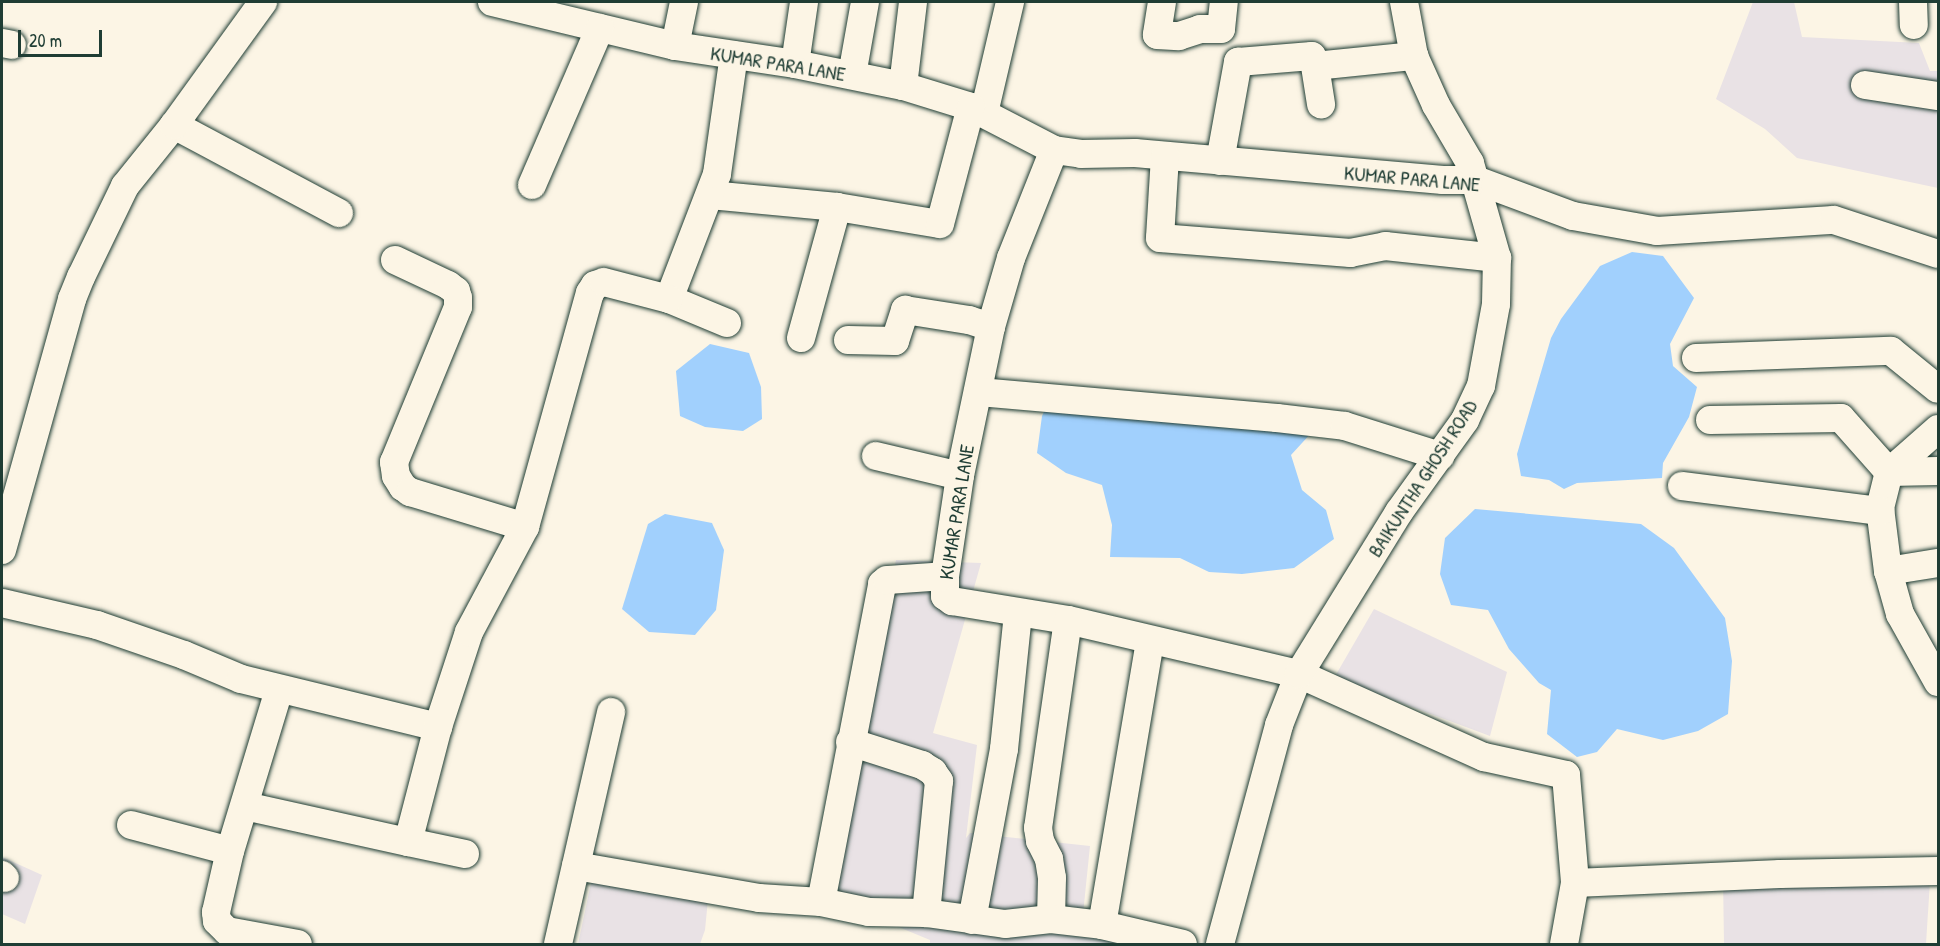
<!DOCTYPE html>
<html>
<head>
<meta charset="utf-8">
<style>
  body { margin:0 }
  #map { position:relative; width:1940px; height:946px; overflow:hidden; background:#fcf5e5; font-family:"Patrick Hand",sans-serif }
  div>[style] { position:absolute }
  .built>* { inset:0; background:#e9e2e5 }
  .water>* { inset:0; background:#a1d0fd }
  .roads { filter:drop-shadow(0 0 2px #1f3d34) drop-shadow(0 0 2px #1f3d34) }
  .minor>* { height:28px; margin:-14px; padding:0 14px; transform-origin:14px; border-radius:14px; background:#fcf5e5 }
  span { translate:-50% -50%; white-space:nowrap; text-align:center; line-height:1.15; -webkit-text-stroke:6px #fcf5e5; paint-order:stroke }
  .street-label { font-size:20px; color:#1f3d34 }
  .frame { position:absolute; inset:0; border:3px solid #1f3d34; pointer-events:none }
  .scale { position:absolute; left:18px; top:30px; width:84px; height:27px; box-sizing:border-box; border:3px solid #1f3d34; border-top:0; padding-left:8px; font-size:18px; line-height:21px; white-space:nowrap; color:#1f3d34; -webkit-text-stroke:4px #fcf5e5; paint-order:stroke }
</style>
</head>
<body>
<div id="map">
  <div class="built">
    <div style="clip-path:polygon(1753px 2px,1794px 2px,1802px 37px,1919px 43px,1930px 71px,1938px 71px,1938px 188px,1797px 158px,1765px 129px,1716px 99px)"></div>
    <div style="clip-path:polygon(896px 560px,981px 563px,933px 733px,977px 745px,966px 838px,970px 833px,1090px 846px,1082px 924px,1151px 944px,930px 944px,930px 940px,826px 897px)"></div>
    <div style="clip-path:polygon(1374px 609px,1507px 672px,1490px 736px,1334px 678px)"></div>
    <div style="clip-path:polygon(2px 857px,42px 875px,25px 924px,2px 914px)"></div>
    <div style="clip-path:polygon(594px 869px,709px 889px,705px 930px,700px 944px,578px 944px)"></div>
    <div style="clip-path:polygon(1723px 877px,1930px 881px,1926px 944px,1724px 944px)"></div>
  </div>
  <div class="water">
    <div style="clip-path:polygon(1632px 252px,1663px 256px,1694px 298px,1670px 344px,1673px 366px,1697px 387px,1689px 417px,1663px 463px,1662px 478px,1577px 483px,1564px 489px,1549px 480px,1521px 476px,1517px 454px,1551px 338px,1561px 319px,1600px 266px)"></div>
    <div style="clip-path:polygon(710px 344px,749px 353px,761px 387px,762px 419px,743px 431px,705px 427px,680px 416px,676px 371px)"></div>
    <div style="clip-path:polygon(1052px 395px,1313px 431px,1291px 455px,1302px 490px,1326px 510px,1334px 539px,1294px 568px,1242px 574px,1209px 572px,1180px 558px,1110px 557px,1112px 525px,1102px 485px,1066px 473px,1037px 453px,1042px 416px)"></div>
    <div style="clip-path:polygon(1475px 509px,1641px 524px,1674px 548px,1725px 618px,1732px 661px,1728px 714px,1698px 731px,1663px 740px,1617px 729px,1597px 752px,1577px 757px,1547px 734px,1551px 690px,1539px 683px,1509px 649px,1488px 610px,1451px 605px,1440px 574px,1445px 538px)"></div>
    <div style="clip-path:polygon(665px 514px,712px 523px,724px 550px,716px 610px,695px 635px,649px 632px,622px 609px,648px 524px)"></div>
  </div>
  <div class="roads">
    <div class="minor">
      <div style="left:492px;top:2px;width:188px;rotate:13.5deg"></div>
      <div style="left:675px;top:46px;width:121px;rotate:8.5deg"></div>
      <div style="left:795px;top:64px;width:110px;rotate:11.5deg"></div>
      <div style="left:903px;top:86px;width:71px;rotate:17.2deg"></div>
      <div style="left:971px;top:107px;width:93px;rotate:27.4deg"></div>
      <div style="left:1054px;top:150px;width:27px;rotate:8deg"></div>
      <div style="left:1081px;top:154px;width:54px;rotate:-1.1deg"></div>
      <div style="left:1135px;top:153px;width:309px;rotate:5deg"></div>
      <div style="left:1443px;top:180px;width:33px"></div>
      <div style="left:1476px;top:180px;width:103px;rotate:20.4deg"></div>
      <div style="left:1573px;top:216px;width:85px;rotate:10.1deg"></div>
      <div style="left:1657px;top:231px;width:177px;rotate:-3.6deg"></div>
      <div style="left:1834px;top:220px;width:109px;rotate:18.1deg"></div>
      <div style="left:1162px;top:2px;width:33px;rotate:99deg"></div>
      <div style="left:1157px;top:35px;width:22px;rotate:3deg"></div>
      <div style="left:1179px;top:36px;width:22px;rotate:-18deg"></div>
      <div style="left:1200px;top:29px;width:21px"></div>
      <div style="left:1221px;top:29px;width:27px;rotate:-84deg"></div>
      <div style="left:1913px;top:2px;width:23px;rotate:88deg"></div>
      <div style="left:2px;top:43px;width:10px;rotate:11deg"></div>
      <div style="left:675px;top:46px;width:45px;rotate:-78.4deg"></div>
      <div style="left:795px;top:64px;width:63px;rotate:-81.7deg"></div>
      <div style="left:1315px;top:66px;width:39px;rotate:81deg"></div>
      <div style="left:852px;top:75px;width:74px;rotate:-79.9deg"></div>
      <div style="left:1865px;top:85px;width:74px;rotate:8.6deg"></div>
      <div style="left:903px;top:86px;width:85px;rotate:-83.2deg"></div>
      <div style="left:984px;top:113px;width:114px;rotate:-76.8deg"></div>
      <div style="left:174px;top:125px;width:187px;rotate:28.1deg"></div>
      <div style="left:1054px;top:150px;width:116px;rotate:111.7deg"></div>
      <div style="left:1011px;top:258px;width:72px;rotate:106.2deg"></div>
      <div style="left:991px;top:327px;width:152px;rotate:101.8deg"></div>
      <div style="left:960px;top:476px;width:101px;rotate:98.5deg"></div>
      <div style="left:945px;top:576px;width:20px;rotate:90deg"></div>
      <div style="left:945px;top:596px;width:9px;rotate:36deg"></div>
      <div style="left:952px;top:601px;width:118px;rotate:9.3deg"></div>
      <div style="left:1068px;top:620px;width:237px;rotate:13.2deg"></div>
      <div style="left:1299px;top:674px;width:203px;rotate:24.2deg"></div>
      <div style="left:1484px;top:757px;width:84px;rotate:12.4deg"></div>
      <div style="left:1566px;top:775px;width:108px;rotate:85.2deg"></div>
      <div style="left:1575px;top:883px;width:62px;rotate:100.2deg"></div>
      <div style="left:1165px;top:156px;width:82px;rotate:93.5deg"></div>
      <div style="left:1160px;top:238px;width:191px;rotate:4.5deg"></div>
      <div style="left:1350px;top:253px;width:36px;rotate:-11deg"></div>
      <div style="left:1385px;top:246px;width:113px;rotate:6.1deg"></div>
      <div style="left:1220px;top:161px;width:101px;rotate:-79.7deg"></div>
      <div style="left:1238px;top:62px;width:74px;rotate:-4.6deg"></div>
      <div style="left:1312px;top:56px;width:10px;rotate:73deg"></div>
      <div style="left:1315px;top:66px;width:100px;rotate:-5.8deg"></div>
      <div style="left:532px;top:185px;width:171px;rotate:-66.6deg"></div>
      <div style="left:710px;top:195px;width:128px;rotate:5.4deg"></div>
      <div style="left:837px;top:207px;width:104px;rotate:9.4deg"></div>
      <div style="left:940px;top:224px;width:121px;rotate:-75.2deg"></div>
      <div style="left:395px;top:260px;width:59px;rotate:25.3deg"></div>
      <div style="left:448px;top:285px;width:10px;rotate:37deg"></div>
      <div style="left:456px;top:291px;width:7px;rotate:74deg"></div>
      <div style="left:458px;top:298px;width:9px;rotate:90deg"></div>
      <div style="left:458px;top:307px;width:168px;rotate:112.4deg"></div>
      <div style="left:394px;top:462px;width:14px;rotate:82deg"></div>
      <div style="left:396px;top:476px;width:13px;rotate:58deg"></div>
      <div style="left:403px;top:487px;width:9px;rotate:36deg"></div>
      <div style="left:410px;top:492px;width:120px;rotate:16.9deg"></div>
      <div style="left:727px;top:323px;width:63px;rotate:-157.5deg"></div>
      <div style="left:669px;top:299px;width:134px;rotate:-69deg"></div>
      <div style="left:717px;top:174px;width:120px;rotate:-81.9deg"></div>
      <div style="left:801px;top:338px;width:136px;rotate:-74.6deg"></div>
      <div style="left:848px;top:340px;width:47px;rotate:1.2deg"></div>
      <div style="left:895px;top:341px;width:33px;rotate:-72deg"></div>
      <div style="left:905px;top:310px;width:65px;rotate:8.9deg"></div>
      <div style="left:969px;top:320px;width:23px;rotate:18deg"></div>
      <div style="left:1696px;top:358px;width:195px;rotate:-2.1deg"></div>
      <div style="left:1891px;top:351px;width:60px;rotate:39deg"></div>
      <div style="left:979px;top:392px;width:299px;rotate:5deg"></div>
      <div style="left:1277px;top:418px;width:68px;rotate:6.7deg"></div>
      <div style="left:1345px;top:426px;width:100px;rotate:17.5deg"></div>
      <div style="left:1710px;top:420px;width:131px;rotate:-0.9deg"></div>
      <div style="left:1841px;top:418px;width:72px;rotate:48.4deg"></div>
      <div style="left:1889px;top:472px;width:49px;rotate:-1.2deg"></div>
      <div style="left:1938px;top:429px;width:65px;rotate:138.7deg"></div>
      <div style="left:1889px;top:472px;width:37px;rotate:104deg"></div>
      <div style="left:1880px;top:508px;width:64px;rotate:82.8deg"></div>
      <div style="left:1888px;top:571px;width:45px;rotate:74.4deg"></div>
      <div style="left:1900px;top:614px;width:78px;rotate:60.8deg"></div>
      <div style="left:876px;top:456px;width:86px;rotate:13.4deg"></div>
      <div style="left:1682px;top:486px;width:200px;rotate:7.2deg"></div>
      <div style="left:2px;top:550px;width:261px;rotate:-74.4deg"></div>
      <div style="left:72px;top:299px;width:24px;rotate:-68deg"></div>
      <div style="left:81px;top:277px;width:101px;rotate:-64.2deg"></div>
      <div style="left:125px;top:186px;width:78px;rotate:-51.2deg"></div>
      <div style="left:174px;top:125px;width:152px;rotate:-54.1deg"></div>
      <div style="left:1888px;top:571px;width:51px;rotate:-9.1deg"></div>
      <div style="left:2px;top:603px;width:98px;rotate:13deg"></div>
      <div style="left:97px;top:625px;width:92px;rotate:19deg"></div>
      <div style="left:184px;top:655px;width:62px;rotate:22.8deg"></div>
      <div style="left:241px;top:679px;width:203px;rotate:13.7deg"></div>
      <div style="left:1068px;top:620px;width:210px;rotate:98.2deg"></div>
      <div style="left:1038px;top:828px;width:13px;rotate:81deg"></div>
      <div style="left:1040px;top:841px;width:20px;rotate:63deg"></div>
      <div style="left:1049px;top:859px;width:19px;rotate:81deg"></div>
      <div style="left:1052px;top:878px;width:41px;rotate:91.4deg"></div>
      <div style="left:1051px;top:919px;width:51px;rotate:6.7deg"></div>
      <div style="left:1102px;top:925px;width:83px;rotate:13.2deg"></div>
      <div style="left:279px;top:690px;width:168px;rotate:106.9deg"></div>
      <div style="left:230px;top:851px;width:63px;rotate:102.9deg"></div>
      <div style="left:216px;top:912px;width:9px;rotate:84deg"></div>
      <div style="left:217px;top:921px;width:14px;rotate:45deg"></div>
      <div style="left:227px;top:931px;width:72px;rotate:10.4deg"></div>
      <div style="left:850px;top:742px;width:76px;rotate:17.7deg"></div>
      <div style="left:922px;top:765px;width:13px;rotate:32deg"></div>
      <div style="left:933px;top:772px;width:11px;rotate:56deg"></div>
      <div style="left:939px;top:781px;width:133px;rotate:95.6deg"></div>
      <div style="left:245px;top:806px;width:167px;rotate:12.5deg"></div>
      <div style="left:131px;top:825px;width:102px;rotate:14.7deg"></div>
      <div style="left:465px;top:854px;width:58px;rotate:-168.1deg"></div>
      <div style="left:408px;top:842px;width:119px;rotate:-75.4deg"></div>
      <div style="left:438px;top:727px;width:100px;rotate:-71.9deg"></div>
      <div style="left:469px;top:632px;width:119px;rotate:-61.9deg"></div>
      <div style="left:525px;top:527px;width:243px;rotate:-74.5deg"></div>
      <div style="left:590px;top:293px;width:9px;rotate:-58deg"></div>
      <div style="left:595px;top:285px;width:9px;rotate:-18deg"></div>
      <div style="left:604px;top:282px;width:67px;rotate:14.7deg"></div>
      <div style="left:576px;top:866px;width:186px;rotate:9.9deg"></div>
      <div style="left:759px;top:898px;width:62px;rotate:3.7deg"></div>
      <div style="left:821px;top:902px;width:324px;rotate:-79.1deg"></div>
      <div style="left:882px;top:584px;width:6px;rotate:-39deg"></div>
      <div style="left:887px;top:580px;width:58px;rotate:-3.9deg"></div>
      <div style="left:2px;top:875px;width:4px;rotate:45deg"></div>
      <div style="left:1575px;top:883px;width:205px;rotate:-2.5deg"></div>
      <div style="left:1780px;top:874px;width:158px;rotate:-1.1deg"></div>
      <div style="left:821px;top:902px;width:49px;rotate:11.8deg"></div>
      <div style="left:869px;top:912px;width:57px;rotate:1deg"></div>
      <div style="left:926px;top:913px;width:80px;rotate:7.9deg"></div>
      <div style="left:1005px;top:924px;width:46px;rotate:-6.2deg"></div>
      <div style="left:972px;top:920px;width:174px;rotate:-79.4deg"></div>
      <div style="left:1004px;top:749px;width:137px;rotate:-84.1deg"></div>
      <div style="left:1102px;top:925px;width:289px;rotate:-80.4deg"></div>
      <div style="left:558px;top:944px;width:238px;rotate:-77.1deg"></div>
      <div style="left:1220px;top:944px;width:227px;rotate:-74.9deg"></div>
      <div style="left:1279px;top:725px;width:55px;rotate:-68.6deg"></div>
      <div style="left:1299px;top:674px;width:190px;rotate:-58.3deg"></div>
      <div style="left:1399px;top:512px;width:113px;rotate:-54.3deg"></div>
      <div style="left:1465px;top:420px;width:38px;rotate:-65deg"></div>
      <div style="left:1481px;top:386px;width:83px;rotate:-79.6deg"></div>
      <div style="left:1496px;top:304px;width:46px;rotate:-88.8deg"></div>
      <div style="left:1497px;top:258px;width:99px;rotate:-105.9deg"></div>
      <div style="left:1470px;top:163px;width:67px;rotate:-120.4deg"></div>
      <div style="left:1436px;top:105px;width:54px;rotate:-114.2deg"></div>
      <div style="left:1414px;top:56px;width:55px;rotate:-100.5deg"></div>
    </div>
  </div>
  <div class="street-label">
    <span style="left:778px;top:63px;rotate:9deg">KUMAR PARA LANE</span>
    <span style="left:1412px;top:178px;rotate:5deg">KUMAR PARA LANE</span>
    <span style="left:1422px;top:478px;rotate:-57deg">BAIKUNTHA GHOSH ROAD</span>
    <span style="left:956px;top:512px;rotate:-81deg">KUMAR PARA LANE</span>
  </div>
  <div class="frame"></div>
  <div class="scale">20 m</div>
</div>
</body>
</html>
